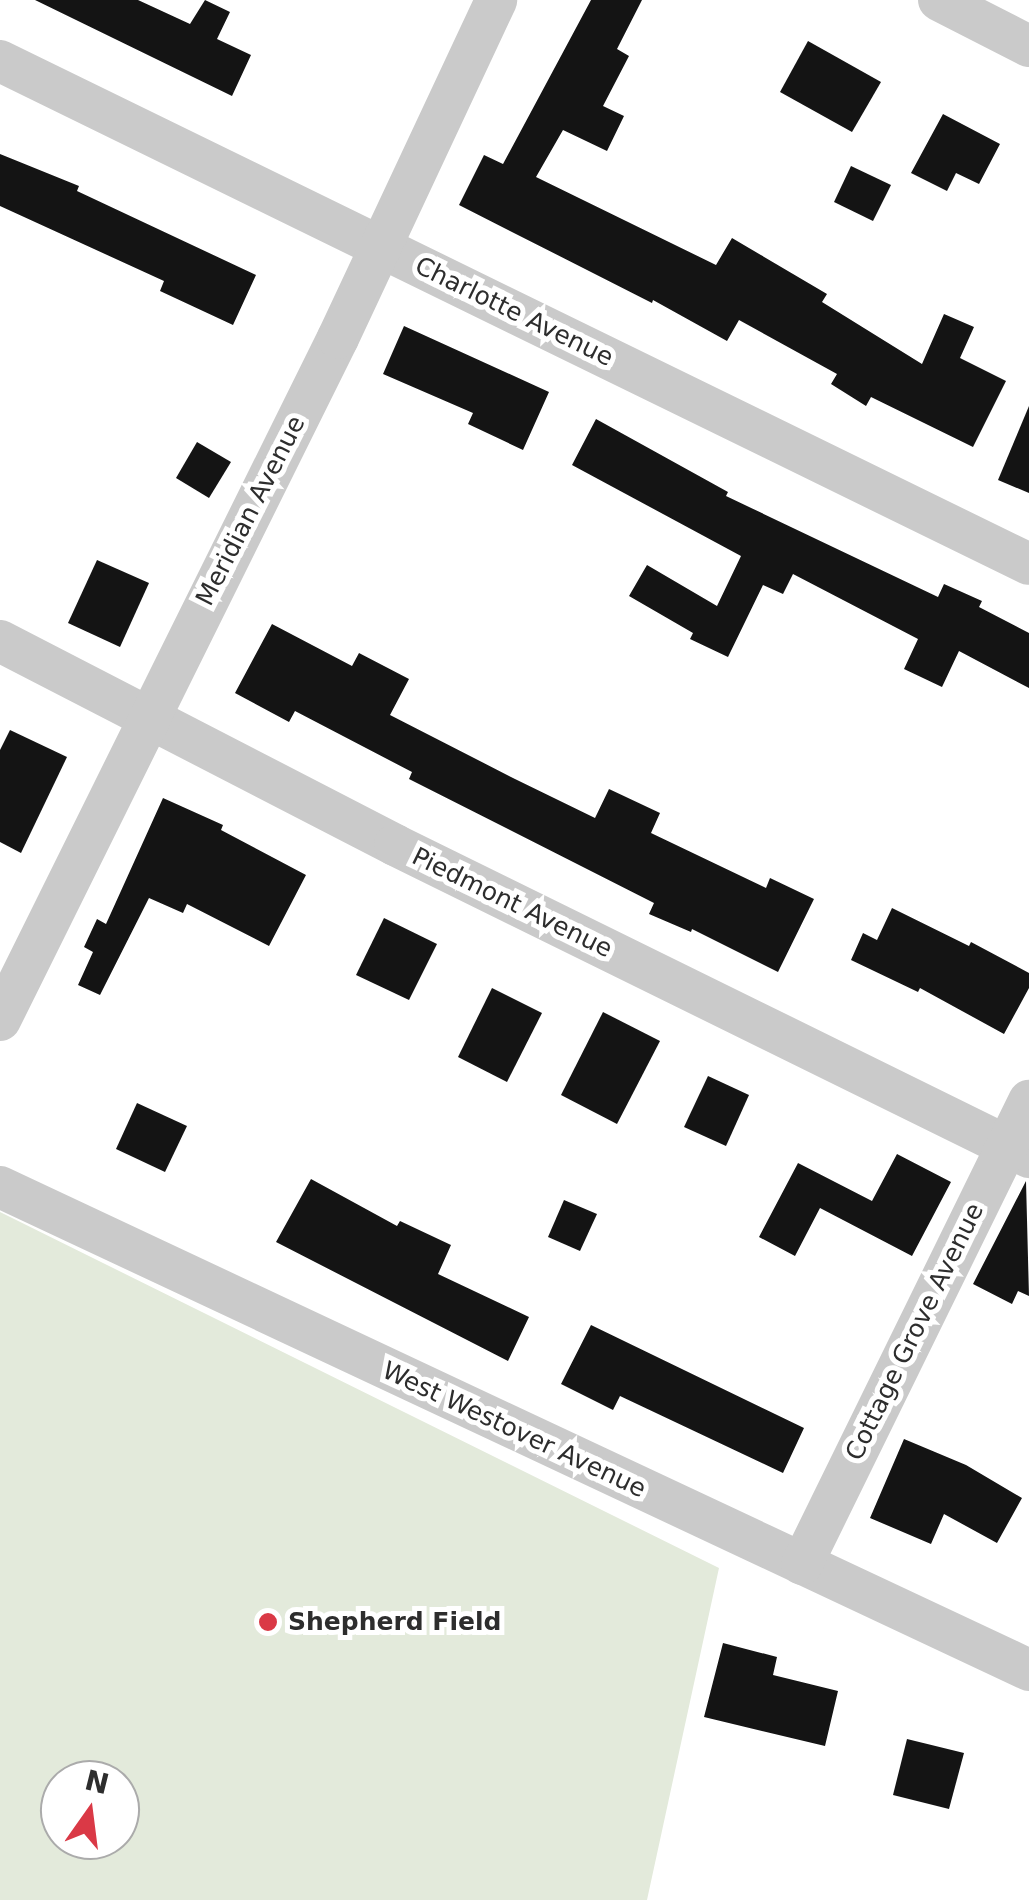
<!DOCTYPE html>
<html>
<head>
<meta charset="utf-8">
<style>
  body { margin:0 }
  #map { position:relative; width:1029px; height:1900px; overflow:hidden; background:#fff; font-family:"DejaVu Sans",sans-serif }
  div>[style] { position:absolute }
  .green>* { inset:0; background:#e3eadb }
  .building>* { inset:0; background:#141414 }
  .street>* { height:42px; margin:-21px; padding:0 21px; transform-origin:21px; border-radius:21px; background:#cacaca }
  .dots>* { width:28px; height:28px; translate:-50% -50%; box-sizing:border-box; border:5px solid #fff; border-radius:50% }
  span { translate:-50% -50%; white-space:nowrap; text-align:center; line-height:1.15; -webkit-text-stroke:10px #fff; paint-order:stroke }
  .street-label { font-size:25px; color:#2d2d2d }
  .poi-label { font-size:25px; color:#2d2d2d; font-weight:700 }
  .left { translate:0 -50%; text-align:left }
  .north { position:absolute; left:40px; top:1760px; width:100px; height:100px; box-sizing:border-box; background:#fff; border:2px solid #ababab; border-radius:50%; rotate:14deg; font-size:28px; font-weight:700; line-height:40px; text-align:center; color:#2d2d2d }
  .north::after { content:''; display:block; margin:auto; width:35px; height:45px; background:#da3946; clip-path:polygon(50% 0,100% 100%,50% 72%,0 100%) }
</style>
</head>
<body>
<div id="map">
  <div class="green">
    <div style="clip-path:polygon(evenodd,0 1212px,719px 1568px,647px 1900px,0 1900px,0 1212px,120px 1780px,120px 1840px,60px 1840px,60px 1780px,120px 1780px)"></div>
  </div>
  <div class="building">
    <div style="clip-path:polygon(35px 0,138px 0,190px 24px,205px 0,230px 12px,217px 39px,251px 55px,232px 96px)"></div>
    <div style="clip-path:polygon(591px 0,642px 0,617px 49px,629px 56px,603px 106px,624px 116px,607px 151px,563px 130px,536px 177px,716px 265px,732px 238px,827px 294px,822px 302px,922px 364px,944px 314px,974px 327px,960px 358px,1006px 381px,973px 447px,871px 397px,866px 406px,831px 384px,837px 374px,739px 320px,727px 341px,653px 300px,652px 303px,459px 205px,484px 155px,503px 164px)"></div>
    <div style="clip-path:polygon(808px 41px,881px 82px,852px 132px,780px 92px)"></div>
    <div style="clip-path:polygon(943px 114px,1000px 144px,979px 184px,956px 173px,947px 191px,911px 173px)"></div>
    <div style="clip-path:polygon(0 154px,79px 186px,77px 191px,256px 275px,233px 325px,160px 291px,164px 281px,0 206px)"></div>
    <div style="clip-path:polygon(851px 166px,891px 185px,873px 221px,834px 202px)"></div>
    <div style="clip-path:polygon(404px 326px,549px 392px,523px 450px,468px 424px,473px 413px,383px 374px)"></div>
    <div style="clip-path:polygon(1029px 406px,1029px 493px,998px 480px)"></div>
    <div style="clip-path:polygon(596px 419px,728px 492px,726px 496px,938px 597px,944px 584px,982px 601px,979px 607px,1029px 633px,1029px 688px,959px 651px,942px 687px,904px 669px,918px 639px,793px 574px,783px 594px,763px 585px,728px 657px,690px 639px,693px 633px,629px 596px,647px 565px,717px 606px,741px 556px,572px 465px)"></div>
    <div style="clip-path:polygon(197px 442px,231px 462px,209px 498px,176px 478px)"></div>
    <div style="clip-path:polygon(97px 560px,149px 583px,120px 647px,68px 623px)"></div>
    <div style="clip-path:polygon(272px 624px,352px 666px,359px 653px,409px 679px,390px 715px,515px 779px,595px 818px,609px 789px,660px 813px,651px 833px,766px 888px,770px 878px,814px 899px,778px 972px,692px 929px,691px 932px,649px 914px,654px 903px,409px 779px,412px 772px,295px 711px,289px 722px,235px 693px)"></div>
    <div style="clip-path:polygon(10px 730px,67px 757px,21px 853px,0 842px,0 750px)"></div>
    <div style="clip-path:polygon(163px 798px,223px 825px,221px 830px,306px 875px,269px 946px,187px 904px,183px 913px,149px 898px,100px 995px,78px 985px,93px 952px,84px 947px,97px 919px,106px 924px)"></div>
    <div style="clip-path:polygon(892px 908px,969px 946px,971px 942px,1029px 973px,1029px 988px,1004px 1034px,920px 988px,918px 992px,851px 960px,863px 933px,877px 940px)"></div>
    <div style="clip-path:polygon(384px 918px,437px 944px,409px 1000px,356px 975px)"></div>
    <div style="clip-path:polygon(492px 988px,542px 1013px,507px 1082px,458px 1057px)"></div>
    <div style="clip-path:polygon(603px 1012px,660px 1041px,617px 1124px,561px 1095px)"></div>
    <div style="clip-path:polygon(708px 1076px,749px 1095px,726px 1146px,684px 1127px)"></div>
    <div style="clip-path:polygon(137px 1103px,187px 1126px,165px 1172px,116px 1149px)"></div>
    <div style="clip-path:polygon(897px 1154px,951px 1182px,912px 1256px,820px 1208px,795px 1256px,759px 1237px,798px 1163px,872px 1201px)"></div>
    <div style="clip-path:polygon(311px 1179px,397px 1226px,400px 1221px,451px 1245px,438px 1274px,529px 1317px,508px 1361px,276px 1242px)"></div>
    <div style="clip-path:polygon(1026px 1181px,1029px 1296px,1018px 1291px,1012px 1304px,973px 1284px)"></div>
    <div style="clip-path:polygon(564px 1200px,597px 1214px,580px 1251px,548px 1237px)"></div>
    <div style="clip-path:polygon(591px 1325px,804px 1428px,783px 1473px,620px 1396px,613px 1410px,561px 1384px)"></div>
    <div style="clip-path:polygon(904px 1439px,966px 1465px,1022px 1498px,997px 1543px,944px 1514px,931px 1544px,870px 1518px)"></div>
    <div style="clip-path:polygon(723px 1643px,777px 1657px,773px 1675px,838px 1691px,825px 1746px,704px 1717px)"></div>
    <div style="clip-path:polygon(907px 1739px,964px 1753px,949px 1809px,893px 1795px)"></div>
  </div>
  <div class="street">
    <div style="left:939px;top:0;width:101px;rotate:27.1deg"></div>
    <div style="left:0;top:61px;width:1145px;rotate:26.05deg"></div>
    <div style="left:0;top:641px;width:445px;rotate:27.3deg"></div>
    <div style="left:395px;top:845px;width:707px;rotate:26.2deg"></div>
    <div style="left:0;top:1020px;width:761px;rotate:-63.64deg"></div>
    <div style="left:338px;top:338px;width:373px;rotate:-64.9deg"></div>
    <div style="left:0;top:1187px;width:1137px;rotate:25.14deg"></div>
    <div style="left:802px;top:1564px;width:516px;rotate:-63.88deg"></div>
  </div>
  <div class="dots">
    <div style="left:268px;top:1622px;background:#da3946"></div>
  </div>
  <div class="street-label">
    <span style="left:514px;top:312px;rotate:26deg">Charlotte Avenue</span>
    <span style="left:251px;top:511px;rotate:-63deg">Meridian Avenue</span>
    <span style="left:512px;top:903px;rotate:26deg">Piedmont Avenue</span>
    <span style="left:915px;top:1332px;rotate:-64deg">Cottage Grove Avenue</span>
    <span style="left:514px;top:1430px;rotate:25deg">West Westover Avenue</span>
  </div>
  <div class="poi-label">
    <span class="left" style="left:288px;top:1622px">Shepherd Field</span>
  </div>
  <div class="north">N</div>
</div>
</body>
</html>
